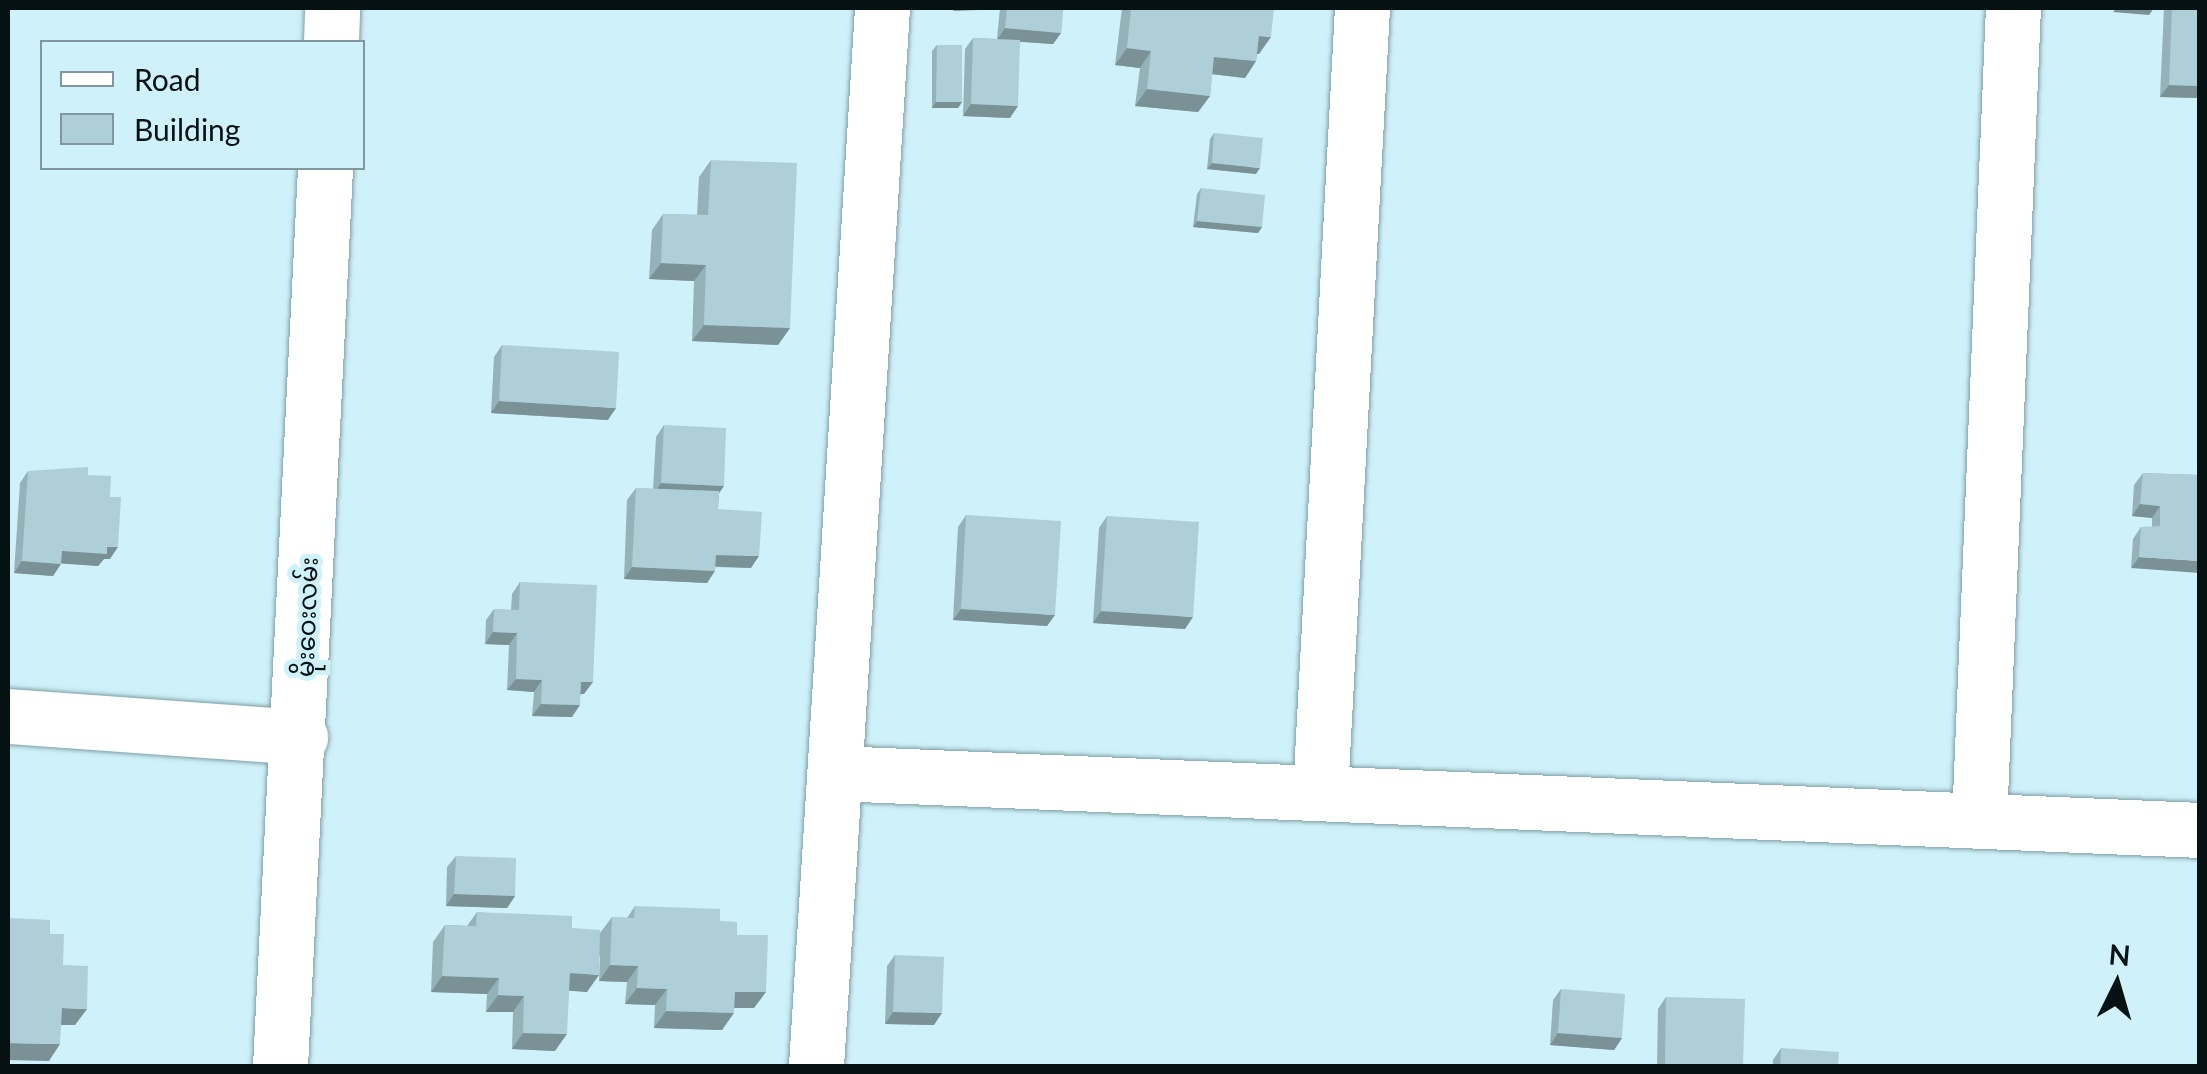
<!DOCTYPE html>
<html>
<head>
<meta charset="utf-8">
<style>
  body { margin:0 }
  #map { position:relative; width:2207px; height:1074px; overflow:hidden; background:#cff1f9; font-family:Lato,"Noto Sans Myanmar",sans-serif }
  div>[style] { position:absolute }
  .roads { filter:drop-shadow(0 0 2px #7e9ea6) drop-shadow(0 0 2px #7e9ea6) }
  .minor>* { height:55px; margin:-27.5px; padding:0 27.5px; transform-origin:27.5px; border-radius:27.5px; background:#fff }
  .tertiary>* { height:55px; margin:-27.5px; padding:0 27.5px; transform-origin:27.5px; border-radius:27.5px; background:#fff }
  .wall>* { inset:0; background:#96b2b9 }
  .shaded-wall>* { inset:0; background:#7a9196 }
  .building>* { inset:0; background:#aecfd7 }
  span { translate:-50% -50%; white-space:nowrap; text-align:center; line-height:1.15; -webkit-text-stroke:10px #cff1f9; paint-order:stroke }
  .street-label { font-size:25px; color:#061114 }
  .frame { position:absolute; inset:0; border:10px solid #061114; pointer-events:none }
  .legend { position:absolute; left:40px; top:40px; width:325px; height:130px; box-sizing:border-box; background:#cff1f9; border:2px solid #7f979d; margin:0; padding:12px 18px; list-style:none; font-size:30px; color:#061114 }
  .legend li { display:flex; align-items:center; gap:20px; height:50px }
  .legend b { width:50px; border:2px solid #7f979d }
  .north { position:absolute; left:2067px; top:934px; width:100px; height:100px; -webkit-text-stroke:8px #cff1f9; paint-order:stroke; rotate:5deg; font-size:28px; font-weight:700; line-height:40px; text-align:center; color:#061114 }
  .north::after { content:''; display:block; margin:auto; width:35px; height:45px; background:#061114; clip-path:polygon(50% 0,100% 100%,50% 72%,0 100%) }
</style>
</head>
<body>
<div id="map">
  <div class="roads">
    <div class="minor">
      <div style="left:8px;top:716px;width:293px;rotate:4.1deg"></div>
      <div style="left:835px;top:773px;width:1366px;rotate:2.39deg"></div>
      <div style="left:1320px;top:793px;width:786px;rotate:-86.94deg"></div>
      <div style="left:1979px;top:821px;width:814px;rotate:-87.61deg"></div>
      <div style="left:816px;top:1066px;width:1060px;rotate:-86.43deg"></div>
    </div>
    <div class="tertiary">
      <div style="left:331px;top:42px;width:34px;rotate:-88deg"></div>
      <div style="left:280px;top:1066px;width:899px;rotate:-87.13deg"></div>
    </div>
  </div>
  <div class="wall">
    <div style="clip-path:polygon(1000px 8px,1063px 8px,1061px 33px,1053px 44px,1020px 42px,1010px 118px,963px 116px,965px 49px,973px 38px,997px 39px)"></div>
    <div style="clip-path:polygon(1122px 8px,1274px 8px,1259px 54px,1257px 54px,1256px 61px,1245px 78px,1212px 74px,1210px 96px,1198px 112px,1135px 106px,1140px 68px,1115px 65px)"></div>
    <div style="clip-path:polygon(2164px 8px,2200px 8px,2200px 98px,2160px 97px)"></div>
    <div style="clip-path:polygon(937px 45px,962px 102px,958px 108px,932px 108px,932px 51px)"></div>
    <div style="clip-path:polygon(1214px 133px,1256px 174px,1207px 169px,1210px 139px)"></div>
    <div style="clip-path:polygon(711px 160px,790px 328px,778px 345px,692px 341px,694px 281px,649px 279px,652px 230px,663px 214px,697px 215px,699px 177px)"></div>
    <div style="clip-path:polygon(1201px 188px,1262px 227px,1258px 233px,1193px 227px,1197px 194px)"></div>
    <div style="clip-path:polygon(502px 345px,608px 420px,491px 413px,494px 357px)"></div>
    <div style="clip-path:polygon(664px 425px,724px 486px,719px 493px,718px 509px,751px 568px,715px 567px,707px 583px,624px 579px,627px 500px,636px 488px,653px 489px,656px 437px)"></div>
    <div style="clip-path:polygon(28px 471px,88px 475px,110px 497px,110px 559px,104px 559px,98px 566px,61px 563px,53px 576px,14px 573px,20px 483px)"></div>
    <div style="clip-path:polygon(2143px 473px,2200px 475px,2131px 568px,2133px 539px,2141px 527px,2152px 527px,2152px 518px,2132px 516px,2134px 485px)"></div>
    <div style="clip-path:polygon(966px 515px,1047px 626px,953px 620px,958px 527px)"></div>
    <div style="clip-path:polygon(1107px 516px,1185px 629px,1093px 623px,1099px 528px)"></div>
    <div style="clip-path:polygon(520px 582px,584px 694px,581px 694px,572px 717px,532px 716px,534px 692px,507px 690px,509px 645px,485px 644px,486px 620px,494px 609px,511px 610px,512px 594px)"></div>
    <div style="clip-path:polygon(456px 856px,515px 896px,507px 908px,446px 906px,447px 867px)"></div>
    <div style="clip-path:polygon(635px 906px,720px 921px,737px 935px,754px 1008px,734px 1008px,722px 1030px,654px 1028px,655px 1005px,625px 1004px,627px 982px,599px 981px,600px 955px,587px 992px,569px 990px,555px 1051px,512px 1049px,513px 1012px,486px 1012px,487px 994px,431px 992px,433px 942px,445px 925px,467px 926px,477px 912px,600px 933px,612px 917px,627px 918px)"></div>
    <div style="clip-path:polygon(895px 955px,934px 1025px,885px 1024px,887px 966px)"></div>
    <div style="clip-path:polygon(1561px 989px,1622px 1038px,1614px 1050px,1550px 1045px,1553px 1000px)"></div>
    <div style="clip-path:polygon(1666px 997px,1743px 1066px,1657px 1066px,1658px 1009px)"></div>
    <div style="clip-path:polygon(1781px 1048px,1838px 1066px,1773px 1066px,1773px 1060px)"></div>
  </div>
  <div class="shaded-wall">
    <div style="clip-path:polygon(956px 8px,981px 8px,979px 10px,953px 11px)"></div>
    <div style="clip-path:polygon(2117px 8px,2154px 8px,2149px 15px,2113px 12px)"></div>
    <div style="clip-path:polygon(1005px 28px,1061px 33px,1053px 44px,997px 40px)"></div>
    <div style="clip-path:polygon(1259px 36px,1271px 37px,1259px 54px,1248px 53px)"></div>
    <div style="clip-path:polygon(1127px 48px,1151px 51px,1140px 68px,1115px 65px)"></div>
    <div style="clip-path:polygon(1214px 57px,1256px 61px,1245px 78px,1202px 73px)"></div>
    <div style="clip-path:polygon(2169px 85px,2200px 86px,2200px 98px,2160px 97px)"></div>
    <div style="clip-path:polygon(1147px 89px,1210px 96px,1198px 112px,1135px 106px)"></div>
    <div style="clip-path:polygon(936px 102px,962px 102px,958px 108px,932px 108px)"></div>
    <div style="clip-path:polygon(971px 104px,1018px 106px,1010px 118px,963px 116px)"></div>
    <div style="clip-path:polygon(1212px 163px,1260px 168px,1256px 174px,1207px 169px)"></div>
    <div style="clip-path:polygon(1197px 221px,1262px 227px,1258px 233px,1193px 227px)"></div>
    <div style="clip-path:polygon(661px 263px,706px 265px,694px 281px,649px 279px)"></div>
    <div style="clip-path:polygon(704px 325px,790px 328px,778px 345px,692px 341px)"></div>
    <div style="clip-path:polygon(499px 401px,616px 408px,608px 420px,491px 413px)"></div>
    <div style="clip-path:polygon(661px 483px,724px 486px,716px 497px,653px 495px)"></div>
    <div style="clip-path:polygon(2140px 504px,2160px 506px,2152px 518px,2132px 516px)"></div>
    <div style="clip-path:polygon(107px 547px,118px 547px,110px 559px,104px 559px,98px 566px,54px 563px,62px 551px)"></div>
    <div style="clip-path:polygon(716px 555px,759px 556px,751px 568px,707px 566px)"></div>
    <div style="clip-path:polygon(2139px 557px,2200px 561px,2200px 573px,2131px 568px)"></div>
    <div style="clip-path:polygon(22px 561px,61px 564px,53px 576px,14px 573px)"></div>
    <div style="clip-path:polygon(632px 567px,715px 571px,707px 583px,624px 579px)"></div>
    <div style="clip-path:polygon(961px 609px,1055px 615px,1047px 626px,953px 620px)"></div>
    <div style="clip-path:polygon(1101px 611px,1193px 617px,1185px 629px,1093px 623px)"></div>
    <div style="clip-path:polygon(493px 632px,517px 633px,509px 645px,485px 644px)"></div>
    <div style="clip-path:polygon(516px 679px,542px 680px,534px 692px,507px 690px)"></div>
    <div style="clip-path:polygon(581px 682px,593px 682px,584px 694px,573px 694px)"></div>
    <div style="clip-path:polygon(541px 704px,580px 705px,572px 717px,532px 716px)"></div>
    <div style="clip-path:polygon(454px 894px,515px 896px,507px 908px,446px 906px)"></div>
    <div style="clip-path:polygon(610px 965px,638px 966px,627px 982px,599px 981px)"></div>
    <div style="clip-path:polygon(570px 973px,599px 975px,587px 992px,559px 990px)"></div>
    <div style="clip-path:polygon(442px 976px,499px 978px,487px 994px,431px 992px)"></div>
    <div style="clip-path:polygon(637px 988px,667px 989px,655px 1005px,625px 1004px)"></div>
    <div style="clip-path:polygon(735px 992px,766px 992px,754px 1008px,723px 1008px)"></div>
    <div style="clip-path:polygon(498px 995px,524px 996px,513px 1012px,486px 1012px)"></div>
    <div style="clip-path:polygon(62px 1008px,87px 1009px,75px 1025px,50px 1025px)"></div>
    <div style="clip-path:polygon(666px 1011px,734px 1013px,722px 1030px,654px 1028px)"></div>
    <div style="clip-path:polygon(893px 1012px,942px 1013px,934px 1025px,885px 1024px)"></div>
    <div style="clip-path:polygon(523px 1033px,567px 1034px,555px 1051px,512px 1049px)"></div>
    <div style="clip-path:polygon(1558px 1033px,1622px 1038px,1614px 1050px,1550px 1045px)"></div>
    <div style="clip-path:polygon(8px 1043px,60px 1044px,49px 1061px,8px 1060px)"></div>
  </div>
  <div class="building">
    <div style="clip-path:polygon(1007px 8px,1063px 8px,1061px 33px,1005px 28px)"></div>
    <div style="clip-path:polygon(1131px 8px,1274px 8px,1271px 37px,1259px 36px,1256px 61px,1214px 57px,1210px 96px,1147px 89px,1151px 51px,1127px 48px)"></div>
    <div style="clip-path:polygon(2172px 8px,2200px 8px,2200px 86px,2169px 85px)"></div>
    <div style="clip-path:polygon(973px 38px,1020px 40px,1018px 106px,971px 104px)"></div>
    <div style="clip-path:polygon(937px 45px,962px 45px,962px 102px,936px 102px)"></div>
    <div style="clip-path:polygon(1214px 133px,1263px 138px,1260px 168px,1212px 163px)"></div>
    <div style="clip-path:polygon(711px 160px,797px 163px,790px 328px,704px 325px,706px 265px,661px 263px,663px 214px,708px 215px)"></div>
    <div style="clip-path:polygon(1201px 188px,1265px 195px,1262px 227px,1197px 221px)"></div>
    <div style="clip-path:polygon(502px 345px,619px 352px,616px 408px,499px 401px)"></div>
    <div style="clip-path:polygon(664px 425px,726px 428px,724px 486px,661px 483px)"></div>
    <div style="clip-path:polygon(88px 467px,88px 475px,111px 476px,110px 497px,121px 497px,118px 547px,107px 547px,107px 554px,62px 551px,61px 564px,22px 561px,28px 471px)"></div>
    <div style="clip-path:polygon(2143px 473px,2200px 475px,2200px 561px,2139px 557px,2141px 527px,2160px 526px,2160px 506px,2140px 504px)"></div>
    <div style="clip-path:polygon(636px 488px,719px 491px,718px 509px,762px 512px,759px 556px,716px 555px,715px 571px,632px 567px)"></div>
    <div style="clip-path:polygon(966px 515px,1061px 521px,1055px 615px,961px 609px)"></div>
    <div style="clip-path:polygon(1107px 516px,1199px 522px,1193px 617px,1101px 611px)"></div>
    <div style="clip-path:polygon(520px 582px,597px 585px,593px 682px,581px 682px,580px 705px,541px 704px,542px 680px,516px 679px,517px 633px,493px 632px,494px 609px,519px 610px)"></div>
    <div style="clip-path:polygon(456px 856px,516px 858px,515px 896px,454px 894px)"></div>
    <div style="clip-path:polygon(635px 906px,720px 909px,720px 921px,737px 922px,737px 935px,768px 935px,766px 992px,735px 992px,734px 1013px,666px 1011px,667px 989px,637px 988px,638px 966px,610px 965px,612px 917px,634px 918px)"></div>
    <div style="clip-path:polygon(477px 912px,572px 916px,572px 928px,600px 930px,599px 975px,570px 973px,567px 1034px,523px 1033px,524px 996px,498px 995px,499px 978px,442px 976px,445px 925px,476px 926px)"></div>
    <div style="clip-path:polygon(8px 918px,50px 920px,50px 934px,64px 934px,63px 965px,88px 966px,87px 1009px,62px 1008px,60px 1044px,8px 1043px)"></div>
    <div style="clip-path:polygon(895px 955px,944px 957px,942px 1013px,893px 1012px)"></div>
    <div style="clip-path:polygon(1561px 989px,1625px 994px,1622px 1038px,1558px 1033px)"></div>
    <div style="clip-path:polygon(1666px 997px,1745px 999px,1743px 1066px,1665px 1066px)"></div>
    <div style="clip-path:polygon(1781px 1048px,1839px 1052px,1838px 1066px,1780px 1066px)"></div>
  </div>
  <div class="street-label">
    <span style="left:306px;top:617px;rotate:-88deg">မိုးဝေးလမ်း</span>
  </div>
  <div class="frame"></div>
  <ul class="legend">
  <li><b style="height:12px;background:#fff"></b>Road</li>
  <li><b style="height:28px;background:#aecfd7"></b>Building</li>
  </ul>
  <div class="north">N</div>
</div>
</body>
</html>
